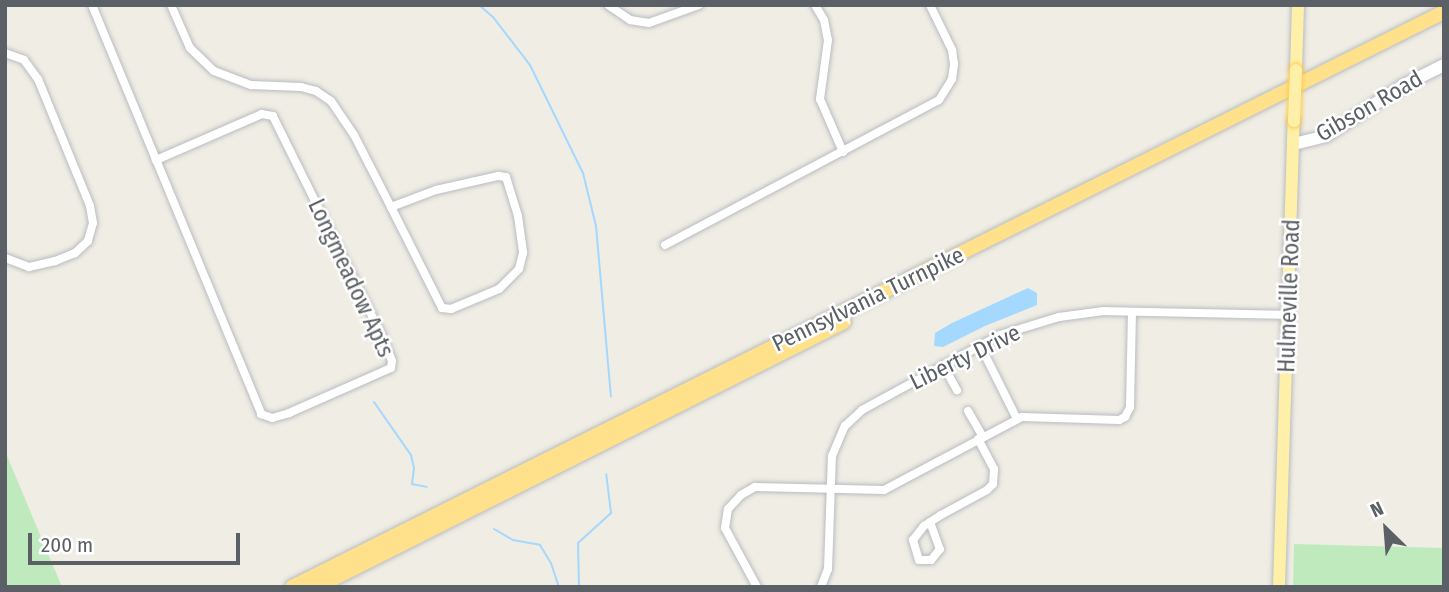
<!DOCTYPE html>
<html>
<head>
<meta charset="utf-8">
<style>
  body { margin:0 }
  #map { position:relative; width:1449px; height:592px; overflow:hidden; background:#f0ede4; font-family:"Fira Sans Condensed",sans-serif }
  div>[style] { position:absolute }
  .green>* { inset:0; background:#beeabe }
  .water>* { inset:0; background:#a4d8ff }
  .stream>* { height:2px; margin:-1px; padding:0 1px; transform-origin:1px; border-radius:1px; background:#a4d8ff }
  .roads { filter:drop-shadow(0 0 2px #b8bcc1) drop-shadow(0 0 2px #b8bcc1) }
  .street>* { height:8px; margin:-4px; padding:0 4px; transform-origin:4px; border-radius:4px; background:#fff }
  .secondary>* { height:12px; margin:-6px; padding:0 6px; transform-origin:6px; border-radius:6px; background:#fff }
  .primary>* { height:12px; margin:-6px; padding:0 6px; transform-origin:6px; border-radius:6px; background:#fff0a9 }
  .highway>* { height:14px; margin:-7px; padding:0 7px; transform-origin:7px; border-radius:7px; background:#ffe08b }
  .bridges { filter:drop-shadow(0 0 2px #ffcb4d) drop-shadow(0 0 2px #ffcb4d) }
  .primary-bridge>* { height:12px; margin:-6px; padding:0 6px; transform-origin:6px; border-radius:6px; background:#fff0a9 }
  span { translate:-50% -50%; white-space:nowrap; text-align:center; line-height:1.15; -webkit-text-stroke:5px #fff; paint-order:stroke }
  .street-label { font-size:23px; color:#5b6066 }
  .frame { position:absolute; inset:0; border:7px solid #5b6066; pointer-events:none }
  .north { position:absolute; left:1351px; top:494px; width:70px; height:70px; -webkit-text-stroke:5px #fff; paint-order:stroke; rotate:335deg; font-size:19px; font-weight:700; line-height:28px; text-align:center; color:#5b6066 }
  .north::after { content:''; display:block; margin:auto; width:24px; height:32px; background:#5b6066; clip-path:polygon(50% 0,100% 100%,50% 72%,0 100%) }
  .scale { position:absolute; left:28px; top:533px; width:212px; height:32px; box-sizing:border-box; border:4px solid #5b6066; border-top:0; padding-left:9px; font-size:21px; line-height:24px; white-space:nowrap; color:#5b6066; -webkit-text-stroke:5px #fff; paint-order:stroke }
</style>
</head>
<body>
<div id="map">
  <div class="green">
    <div style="clip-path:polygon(5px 451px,62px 587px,5px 587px)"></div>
    <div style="clip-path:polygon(1294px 544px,1444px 548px,1444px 587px,1293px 587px)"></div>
  </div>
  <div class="water">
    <div style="clip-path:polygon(1028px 288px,1037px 293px,1037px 305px,985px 326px,943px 347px,934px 346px,935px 333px,952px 323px)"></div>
  </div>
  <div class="stream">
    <div style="left:479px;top:5px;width:18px;rotate:41deg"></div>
    <div style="left:493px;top:17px;width:61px;rotate:52.4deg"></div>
    <div style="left:530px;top:65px;width:120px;rotate:63.9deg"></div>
    <div style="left:583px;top:173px;width:55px;rotate:76.2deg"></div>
    <div style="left:596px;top:226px;width:171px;rotate:85deg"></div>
    <div style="left:374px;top:402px;width:65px;rotate:55.1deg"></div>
    <div style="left:411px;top:455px;width:13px;rotate:77deg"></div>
    <div style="left:414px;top:468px;width:16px;rotate:97deg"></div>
    <div style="left:412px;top:484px;width:15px;rotate:11deg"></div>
    <div style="left:494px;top:529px;width:22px;rotate:30deg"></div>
    <div style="left:513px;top:540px;width:27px;rotate:10deg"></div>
    <div style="left:540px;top:545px;width:21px;rotate:59deg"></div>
    <div style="left:551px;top:563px;width:25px;rotate:72deg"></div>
    <div style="left:579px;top:587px;width:44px;rotate:-91.3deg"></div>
    <div style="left:578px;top:543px;width:45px;rotate:-42.3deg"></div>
    <div style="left:611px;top:513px;width:39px;rotate:-97deg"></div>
  </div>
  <div class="roads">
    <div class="street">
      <div style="left:92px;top:5px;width:443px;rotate:67.5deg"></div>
      <div style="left:261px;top:414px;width:12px;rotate:20deg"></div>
      <div style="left:272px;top:418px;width:18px;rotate:-16deg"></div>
      <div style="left:289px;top:413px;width:111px;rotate:-23.8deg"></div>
      <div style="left:391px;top:368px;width:7px;rotate:-82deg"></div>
      <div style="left:392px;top:361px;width:29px;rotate:-112deg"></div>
      <div style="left:381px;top:334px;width:243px;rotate:-116.4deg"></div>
      <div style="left:273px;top:116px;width:11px;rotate:-170deg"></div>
      <div style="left:262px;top:114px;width:116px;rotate:156.5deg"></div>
      <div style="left:171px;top:5px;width:47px;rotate:66.2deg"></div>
      <div style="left:190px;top:48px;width:33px;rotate:44deg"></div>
      <div style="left:214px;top:71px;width:40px;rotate:21deg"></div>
      <div style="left:251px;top:85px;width:50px;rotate:2.3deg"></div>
      <div style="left:301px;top:87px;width:16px;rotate:15deg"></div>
      <div style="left:316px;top:91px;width:18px;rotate:34deg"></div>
      <div style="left:331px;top:101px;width:41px;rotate:55.9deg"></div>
      <div style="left:354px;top:135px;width:81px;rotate:62.8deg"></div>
      <div style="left:608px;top:5px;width:27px;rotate:34deg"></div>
      <div style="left:630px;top:20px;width:19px;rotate:9deg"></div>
      <div style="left:649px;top:23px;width:53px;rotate:-19.8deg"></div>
      <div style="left:815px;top:5px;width:17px;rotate:59deg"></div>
      <div style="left:824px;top:20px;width:20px;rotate:79deg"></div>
      <div style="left:828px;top:40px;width:60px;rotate:97.7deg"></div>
      <div style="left:820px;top:99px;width:58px;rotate:66.5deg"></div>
      <div style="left:5px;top:53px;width:20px;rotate:20deg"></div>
      <div style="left:24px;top:60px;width:24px;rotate:54deg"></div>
      <div style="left:38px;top:79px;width:137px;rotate:67.7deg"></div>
      <div style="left:90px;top:206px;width:17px;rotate:80deg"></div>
      <div style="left:93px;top:223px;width:19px;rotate:106deg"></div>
      <div style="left:88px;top:241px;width:18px;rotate:137deg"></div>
      <div style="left:75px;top:253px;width:22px;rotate:158deg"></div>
      <div style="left:55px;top:261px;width:27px;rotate:167deg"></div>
      <div style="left:29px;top:267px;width:26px;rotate:-159deg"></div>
      <div style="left:498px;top:176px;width:8px;rotate:7deg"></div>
      <div style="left:506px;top:177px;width:41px;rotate:72.9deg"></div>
      <div style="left:518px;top:216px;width:37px;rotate:82deg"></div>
      <div style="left:523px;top:253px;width:16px;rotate:104deg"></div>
      <div style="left:519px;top:269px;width:28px;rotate:135deg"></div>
      <div style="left:499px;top:289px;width:52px;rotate:157.4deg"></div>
      <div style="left:451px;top:309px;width:9px;rotate:-174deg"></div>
      <div style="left:442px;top:308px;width:113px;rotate:-116.8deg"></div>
      <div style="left:391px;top:207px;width:48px;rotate:-20.7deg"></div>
      <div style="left:436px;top:190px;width:64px;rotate:-12.7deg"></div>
      <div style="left:665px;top:245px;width:310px;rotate:-27.9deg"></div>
      <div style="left:939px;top:100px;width:25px;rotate:-58deg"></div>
      <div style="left:952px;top:79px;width:15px;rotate:-82deg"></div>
      <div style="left:954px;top:64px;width:14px;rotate:-98deg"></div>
      <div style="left:952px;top:50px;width:50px;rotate:-116.1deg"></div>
      <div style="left:980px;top:345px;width:83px;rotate:63.4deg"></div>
      <div style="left:943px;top:365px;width:29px;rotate:61deg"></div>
      <div style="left:968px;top:411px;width:30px;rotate:60deg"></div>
      <div style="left:930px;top:522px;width:29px;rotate:70deg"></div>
      <div style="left:940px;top:549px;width:14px;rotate:129deg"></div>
      <div style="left:931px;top:560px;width:12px;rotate:180deg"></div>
      <div style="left:919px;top:560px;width:21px;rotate:-107deg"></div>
      <div style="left:913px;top:540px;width:18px;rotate:-52deg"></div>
      <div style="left:924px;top:526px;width:20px;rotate:-33deg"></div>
      <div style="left:941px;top:515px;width:52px;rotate:-28.5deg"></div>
      <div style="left:987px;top:490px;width:8px;rotate:-45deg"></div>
      <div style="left:993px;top:484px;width:15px;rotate:-86deg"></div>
      <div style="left:994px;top:469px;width:34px;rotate:-118deg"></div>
      <div style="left:757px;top:587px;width:67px;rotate:-118.5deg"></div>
      <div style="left:725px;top:528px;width:19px;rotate:-81deg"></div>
      <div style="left:728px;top:509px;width:19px;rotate:-47deg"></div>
      <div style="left:741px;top:495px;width:16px;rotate:-30deg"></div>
      <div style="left:755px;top:487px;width:129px;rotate:1.3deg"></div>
      <div style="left:884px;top:490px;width:156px;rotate:-27.9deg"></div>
      <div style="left:1022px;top:417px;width:97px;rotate:1.8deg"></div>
      <div style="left:1119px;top:420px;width:7px;rotate:-27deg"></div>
      <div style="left:1125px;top:417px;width:11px;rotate:-63deg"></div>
      <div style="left:1130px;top:407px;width:95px;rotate:-88.8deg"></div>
      <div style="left:821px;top:587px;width:19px;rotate:-69deg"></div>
      <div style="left:828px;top:569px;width:113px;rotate:-88deg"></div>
      <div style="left:832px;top:456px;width:33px;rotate:-67deg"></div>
      <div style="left:845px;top:426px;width:23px;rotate:-43deg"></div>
      <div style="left:862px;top:410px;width:157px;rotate:-28.5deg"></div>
      <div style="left:1000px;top:335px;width:62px;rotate:-17deg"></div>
      <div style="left:1059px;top:317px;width:45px;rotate:-7.6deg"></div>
      <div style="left:1104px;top:311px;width:185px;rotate:1.2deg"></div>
    </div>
    <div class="secondary">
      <div style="left:1294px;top:144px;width:33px;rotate:-14deg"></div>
      <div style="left:1326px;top:136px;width:93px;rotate:-33.2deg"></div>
      <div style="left:1404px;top:85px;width:45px;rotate:-26.6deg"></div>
    </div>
    <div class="primary">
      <div style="left:1296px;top:70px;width:65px;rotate:-88.2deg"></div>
      <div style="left:1279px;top:587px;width:466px;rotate:-88.2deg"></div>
    </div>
    <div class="highway">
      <div style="left:292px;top:587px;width:1288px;rotate:-26.53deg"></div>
      <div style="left:317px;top:587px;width:590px;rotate:-26.7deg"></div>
    </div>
  </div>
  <div class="bridges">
    <div class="primary-bridge">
      <div style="left:1294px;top:121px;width:51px;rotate:-87.8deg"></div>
    </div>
  </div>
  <div class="street-label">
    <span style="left:1369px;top:106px;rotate:-30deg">Gibson Road</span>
    <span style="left:351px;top:278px;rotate:65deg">Longmeadow Apts</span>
    <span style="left:1289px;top:296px;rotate:-88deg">Hulmeville Road</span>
    <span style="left:868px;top:299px;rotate:-26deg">Pennsylvania Turnpike</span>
    <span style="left:965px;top:357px;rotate:-26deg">Liberty Drive</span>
  </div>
  <div class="frame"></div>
  <div class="north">N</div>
  <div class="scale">200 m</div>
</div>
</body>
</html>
